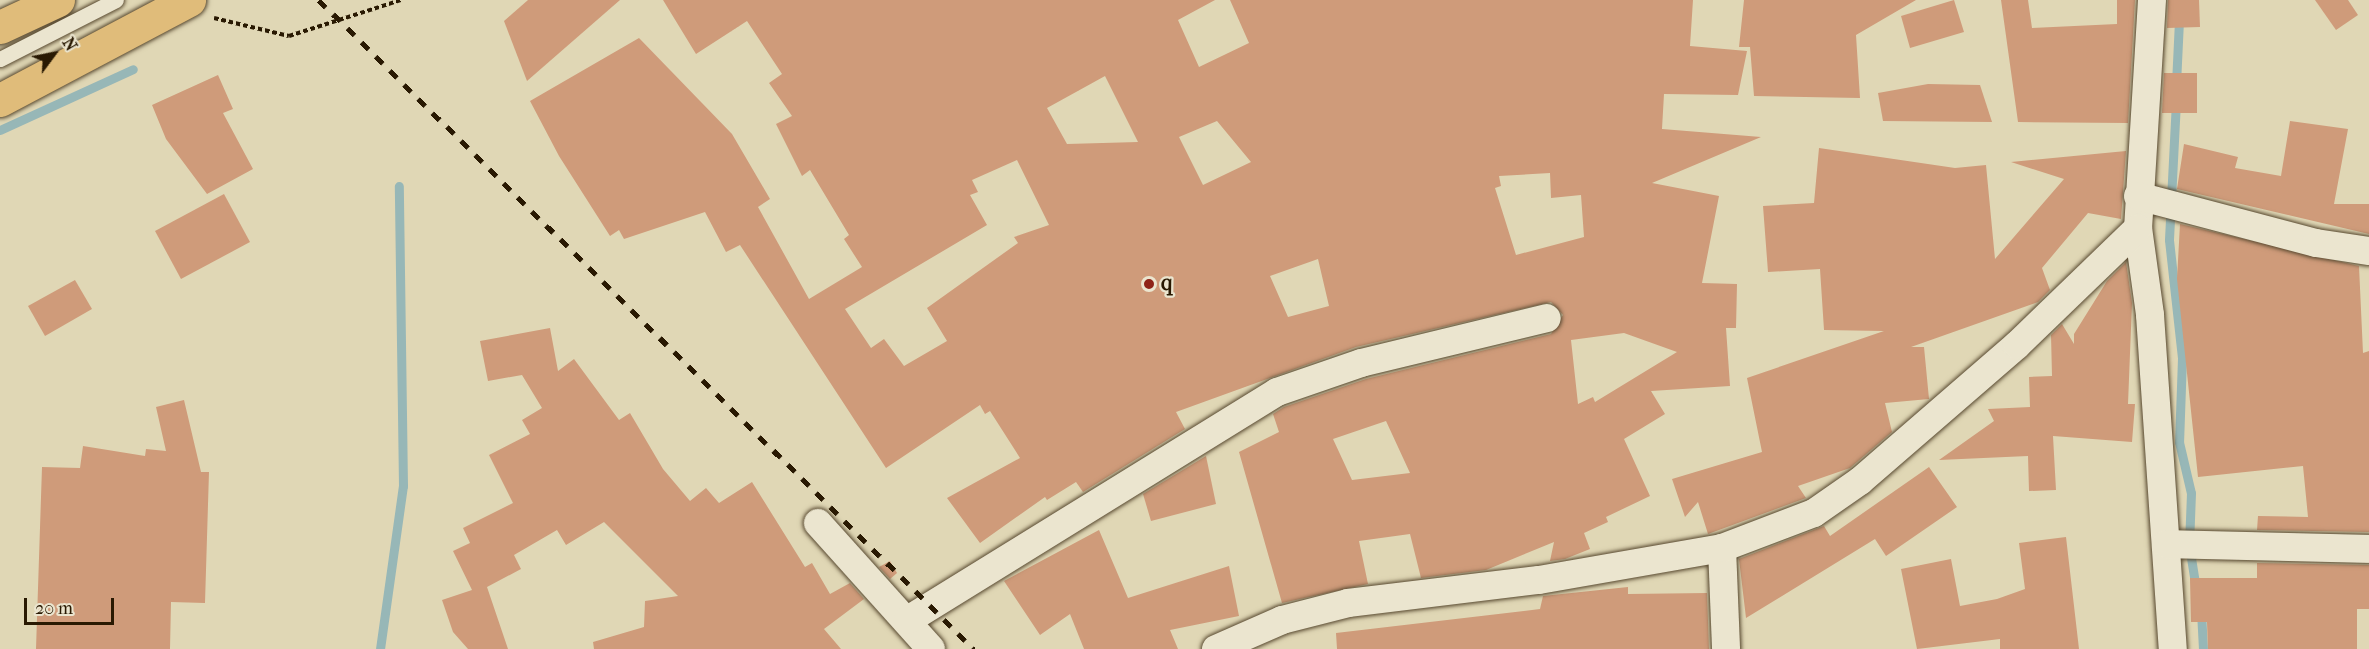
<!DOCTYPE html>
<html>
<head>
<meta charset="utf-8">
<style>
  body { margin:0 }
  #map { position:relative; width:2369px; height:649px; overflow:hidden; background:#e0d7b5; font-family:"IM FELL French Canon",serif }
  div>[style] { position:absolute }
  .stream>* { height:9px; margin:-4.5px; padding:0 4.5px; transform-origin:4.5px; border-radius:4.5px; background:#97b7b7 }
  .building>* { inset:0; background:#cf9b7a }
  .path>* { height:4px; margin-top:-2px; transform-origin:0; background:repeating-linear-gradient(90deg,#291902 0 4.5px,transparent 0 7.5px) }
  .roads { filter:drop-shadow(0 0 2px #57482f) drop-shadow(0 0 2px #57482f) }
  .lane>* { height:15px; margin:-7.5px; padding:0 7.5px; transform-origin:7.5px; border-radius:7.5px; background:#ebe5cf }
  .street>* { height:28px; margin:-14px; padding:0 14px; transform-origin:14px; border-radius:14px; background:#ebe5cf }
  .highway>* { height:33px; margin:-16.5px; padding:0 16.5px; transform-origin:16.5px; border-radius:16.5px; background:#e0bc7a }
  .rail>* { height:4.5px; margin-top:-2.25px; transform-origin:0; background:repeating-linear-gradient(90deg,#291902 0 10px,transparent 0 20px) }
  .dots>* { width:16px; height:16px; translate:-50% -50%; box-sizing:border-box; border:3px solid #ebe5cf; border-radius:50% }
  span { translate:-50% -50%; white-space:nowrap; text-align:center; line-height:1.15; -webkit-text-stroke:4.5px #ebe5cf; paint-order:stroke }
  .poi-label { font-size:22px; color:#291902; font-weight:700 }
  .left { translate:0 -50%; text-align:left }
  .north { position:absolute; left:24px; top:24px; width:60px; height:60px; -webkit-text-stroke:4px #ebe5cf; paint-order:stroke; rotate:58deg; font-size:16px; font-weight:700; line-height:24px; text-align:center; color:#291902 }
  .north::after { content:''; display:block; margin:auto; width:21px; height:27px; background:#291902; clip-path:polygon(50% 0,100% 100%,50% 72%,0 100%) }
  .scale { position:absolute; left:24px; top:598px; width:90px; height:27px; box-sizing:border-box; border:3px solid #291902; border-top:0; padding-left:8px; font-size:18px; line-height:21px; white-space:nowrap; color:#291902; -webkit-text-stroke:4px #ebe5cf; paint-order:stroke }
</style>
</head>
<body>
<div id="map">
  <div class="stream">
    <div style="left:2176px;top:84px;width:84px;rotate:-87.3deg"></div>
    <div style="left:2176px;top:101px;width:139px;rotate:92.9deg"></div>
    <div style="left:2169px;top:240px;width:119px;rotate:83.7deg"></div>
    <div style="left:2182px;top:358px;width:84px;rotate:92deg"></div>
    <div style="left:2179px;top:442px;width:52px;rotate:76.8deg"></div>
    <div style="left:2191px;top:493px;width:52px;rotate:92.2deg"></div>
    <div style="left:2189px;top:545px;width:45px;rotate:81deg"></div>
    <div style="left:0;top:130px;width:146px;rotate:-24.6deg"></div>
    <div style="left:2201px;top:611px;width:38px;rotate:87deg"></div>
    <div style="left:380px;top:649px;width:165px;rotate:-82deg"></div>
    <div style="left:403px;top:486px;width:300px;rotate:-90.8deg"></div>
  </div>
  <div class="building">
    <div style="clip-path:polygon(528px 0,620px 0,527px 81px,504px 21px)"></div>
    <div style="clip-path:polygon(evenodd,663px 0,1215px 0,1178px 20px,1199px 67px,1249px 43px,1230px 0,1693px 0,1690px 46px,1747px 51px,1738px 95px,1664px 94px,1662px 129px,1761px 137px,1652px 183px,1719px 196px,1702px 283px,1737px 284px,1736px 328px,1726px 328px,1730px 386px,1651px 391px,1665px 414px,1624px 439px,1650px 496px,1606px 517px,1608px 522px,1584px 533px,1590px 549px,1565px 559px,1550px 561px,1554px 542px,1486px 570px,1421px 578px,1410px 534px,1359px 541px,1368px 584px,1282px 603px,1239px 452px,1279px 432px,1273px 414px,1284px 407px,1366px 379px,1551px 334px,1563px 315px,1551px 302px,1356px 347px,1176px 412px,1185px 429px,1083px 492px,1076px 482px,1047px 500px,1045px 497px,980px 543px,947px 498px,1020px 458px,990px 411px,985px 414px,980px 405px,886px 468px,740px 245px,726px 252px,705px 212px,624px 239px,619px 230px,610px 236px,559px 156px,530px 101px,639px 38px,732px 134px,770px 199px,758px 207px,809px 299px,862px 267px,844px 239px,849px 235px,810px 170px,802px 176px,776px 124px,792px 116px,769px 83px,782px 74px,747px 21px,696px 54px,663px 0,1105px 76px,1138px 142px,1067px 144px,1047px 108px,1105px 76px,663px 0,1217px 121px,1251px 162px,1203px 185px,1179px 137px,1217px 121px,663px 0,1017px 160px,1049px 225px,1014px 237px,1018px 243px,927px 308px,947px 341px,904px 366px,884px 339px,871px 348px,845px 309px,987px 225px,970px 195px,978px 192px,972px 180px,1017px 160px,663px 0,1550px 173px,1551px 198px,1581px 195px,1584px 237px,1516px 255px,1495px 188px,1501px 186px,1499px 176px,1550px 173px,663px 0,1318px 259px,1329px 306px,1288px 317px,1270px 276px,1318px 259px,663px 0,1624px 333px,1677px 352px,1595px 402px,1593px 397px,1578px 404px,1571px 340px,1624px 333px,663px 0,1386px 421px,1410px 473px,1352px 480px,1333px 439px,1386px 421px)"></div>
    <div style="clip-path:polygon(1744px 0,1916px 0,1856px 35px,1860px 98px,1754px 96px,1750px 47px,1739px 47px)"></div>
    <div style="clip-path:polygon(1954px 0,1964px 32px,1910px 48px,1901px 16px)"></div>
    <div style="clip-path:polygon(2001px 0,2028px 0,2032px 28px,2117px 24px,2117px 0,2135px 0,2128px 123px,2018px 122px)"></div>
    <div style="clip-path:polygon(2168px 0,2199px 0,2200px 27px,2167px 28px)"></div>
    <div style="clip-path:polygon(2315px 0,2348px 0,2358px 15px,2336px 30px)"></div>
    <div style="clip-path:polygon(2164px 73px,2197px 73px,2197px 113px,2162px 113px)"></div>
    <div style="clip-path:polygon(218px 75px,233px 109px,223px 113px,253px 169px,207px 194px,166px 139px,152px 105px)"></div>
    <div style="clip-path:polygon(1928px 84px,1980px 85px,1992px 122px,1883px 121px,1878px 93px)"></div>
    <div style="clip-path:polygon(2290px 121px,2348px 129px,2334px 204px,2369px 204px,2369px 234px,2177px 189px,2184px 144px,2238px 157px,2235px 168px,2281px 176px)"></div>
    <div style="clip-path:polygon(1819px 148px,1955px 168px,1986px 165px,1995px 259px,2064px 179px,2011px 162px,2126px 151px,2121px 219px,2088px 213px,2042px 268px,2050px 290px,2038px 302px,1911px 347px,1924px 347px,1929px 399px,1885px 403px,1892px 432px,1850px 468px,1798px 486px,1806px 498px,1708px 534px,1698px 502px,1685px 517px,1672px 479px,1762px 452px,1747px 378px,1884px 331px,1824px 330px,1820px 269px,1768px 272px,1763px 206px,1814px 203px)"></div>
    <div style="clip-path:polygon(224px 194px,250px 242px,181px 279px,155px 231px)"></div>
    <div style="clip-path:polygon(2180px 224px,2359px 266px,2363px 353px,2369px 351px,2369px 532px,2257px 530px,2258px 516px,2308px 517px,2303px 466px,2198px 477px,2177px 279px)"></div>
    <div style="clip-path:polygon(2126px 262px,2132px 303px,2128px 404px,2135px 404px,2132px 442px,2053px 436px,2056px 490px,2029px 491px,2028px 456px,1939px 460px,1994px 421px,1988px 409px,2030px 407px,2029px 377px,2052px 376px,2051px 335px,2062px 324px,2074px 344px,2074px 334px,2107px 281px)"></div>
    <div style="clip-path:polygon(75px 280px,92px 309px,45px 336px,28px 306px)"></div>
    <div style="clip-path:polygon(550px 328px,558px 371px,574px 359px,619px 420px,630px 413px,663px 469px,690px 501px,706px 488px,719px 503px,752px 482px,805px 567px,812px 563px,830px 594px,850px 583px,864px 599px,824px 629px,841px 649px,594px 649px,593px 642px,644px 627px,645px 601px,678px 596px,604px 522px,566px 545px,557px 530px,514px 555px,521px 569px,487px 587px,508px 649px,468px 649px,453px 632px,442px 600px,472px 590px,453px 551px,470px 543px,463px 528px,513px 503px,489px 455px,530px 434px,522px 420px,542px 408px,522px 375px,488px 381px,480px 341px)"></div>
    <div style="clip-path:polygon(184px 400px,201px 472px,209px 472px,205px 603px,171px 602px,170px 649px,36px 649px,42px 467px,80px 468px,83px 446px,145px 456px,146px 449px,166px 451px,156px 407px)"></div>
    <div style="clip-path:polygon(1206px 456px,1216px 504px,1151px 521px,1143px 494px)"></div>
    <div style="clip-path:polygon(1929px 467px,1957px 507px,1886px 556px,1875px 539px,1746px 618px,1739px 559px,1824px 526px,1830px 536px)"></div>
    <div style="clip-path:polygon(1099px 530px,1128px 598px,1229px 566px,1239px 616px,1170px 630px,1178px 649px,1084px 649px,1070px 614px,1040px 635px,1004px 581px)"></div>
    <div style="clip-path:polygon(2066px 537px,2079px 649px,2000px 649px,2000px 639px,1917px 649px,1901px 569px,1951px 559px,1960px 606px,1997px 599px,2025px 589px,2019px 543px)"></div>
    <div style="clip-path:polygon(890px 561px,897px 573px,890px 579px,879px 567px)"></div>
    <div style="clip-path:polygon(2257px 563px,2369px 565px,2369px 609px,2357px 609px,2357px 649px,2208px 649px,2207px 622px,2191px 622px,2190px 578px,2257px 578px)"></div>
    <div style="clip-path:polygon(1628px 587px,1628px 594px,1707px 593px,1709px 649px,1337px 649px,1336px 633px,1540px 609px,1543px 596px)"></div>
  </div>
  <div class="path">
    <div style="left:214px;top:18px;width:77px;rotate:13.5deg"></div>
    <div style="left:289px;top:36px;width:118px;rotate:-17.8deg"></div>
  </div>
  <div class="roads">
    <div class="lane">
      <div style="left:0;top:59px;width:130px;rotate:-27deg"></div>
    </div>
    <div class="street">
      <div style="left:2152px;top:0;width:228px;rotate:93.5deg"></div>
      <div style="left:2138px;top:228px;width:88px;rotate:82.1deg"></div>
      <div style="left:2150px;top:315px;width:335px;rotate:86.1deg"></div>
      <div style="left:2138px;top:196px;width:184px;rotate:14.8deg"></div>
      <div style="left:2316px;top:243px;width:54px;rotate:8.6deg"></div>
      <div style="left:818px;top:523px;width:169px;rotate:48.1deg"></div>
      <div style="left:2166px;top:544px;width:203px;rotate:1.4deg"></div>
      <div style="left:1722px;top:548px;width:101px;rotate:87.7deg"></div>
      <div style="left:908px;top:620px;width:434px;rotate:-31.7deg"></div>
      <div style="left:1277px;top:392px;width:89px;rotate:-19deg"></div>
      <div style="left:1361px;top:363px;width:191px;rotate:-13.6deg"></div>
      <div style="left:1216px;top:649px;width:72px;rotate:-23.7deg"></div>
      <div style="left:1282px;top:620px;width:68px;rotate:-14.4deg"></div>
      <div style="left:1348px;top:603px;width:192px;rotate:-6.9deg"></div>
      <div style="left:1539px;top:580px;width:186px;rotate:-9.9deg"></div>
      <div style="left:1722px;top:548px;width:98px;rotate:-20.8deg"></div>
      <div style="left:1814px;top:513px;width:56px;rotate:-34.8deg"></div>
      <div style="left:1860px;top:481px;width:208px;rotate:-40.9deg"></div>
      <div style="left:2017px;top:345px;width:168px;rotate:-44deg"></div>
    </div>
    <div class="highway">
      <div style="left:0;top:27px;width:64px;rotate:-25deg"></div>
      <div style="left:0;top:100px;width:214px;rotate:-27.9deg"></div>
    </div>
  </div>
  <div class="rail">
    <div style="left:319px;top:0;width:922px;rotate:44.74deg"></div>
  </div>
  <div class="dots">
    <div style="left:1149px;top:284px;background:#8f2418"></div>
  </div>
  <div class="poi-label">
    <span class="left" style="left:1161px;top:284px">q</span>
  </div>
  <div class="north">N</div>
  <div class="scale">20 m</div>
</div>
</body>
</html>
